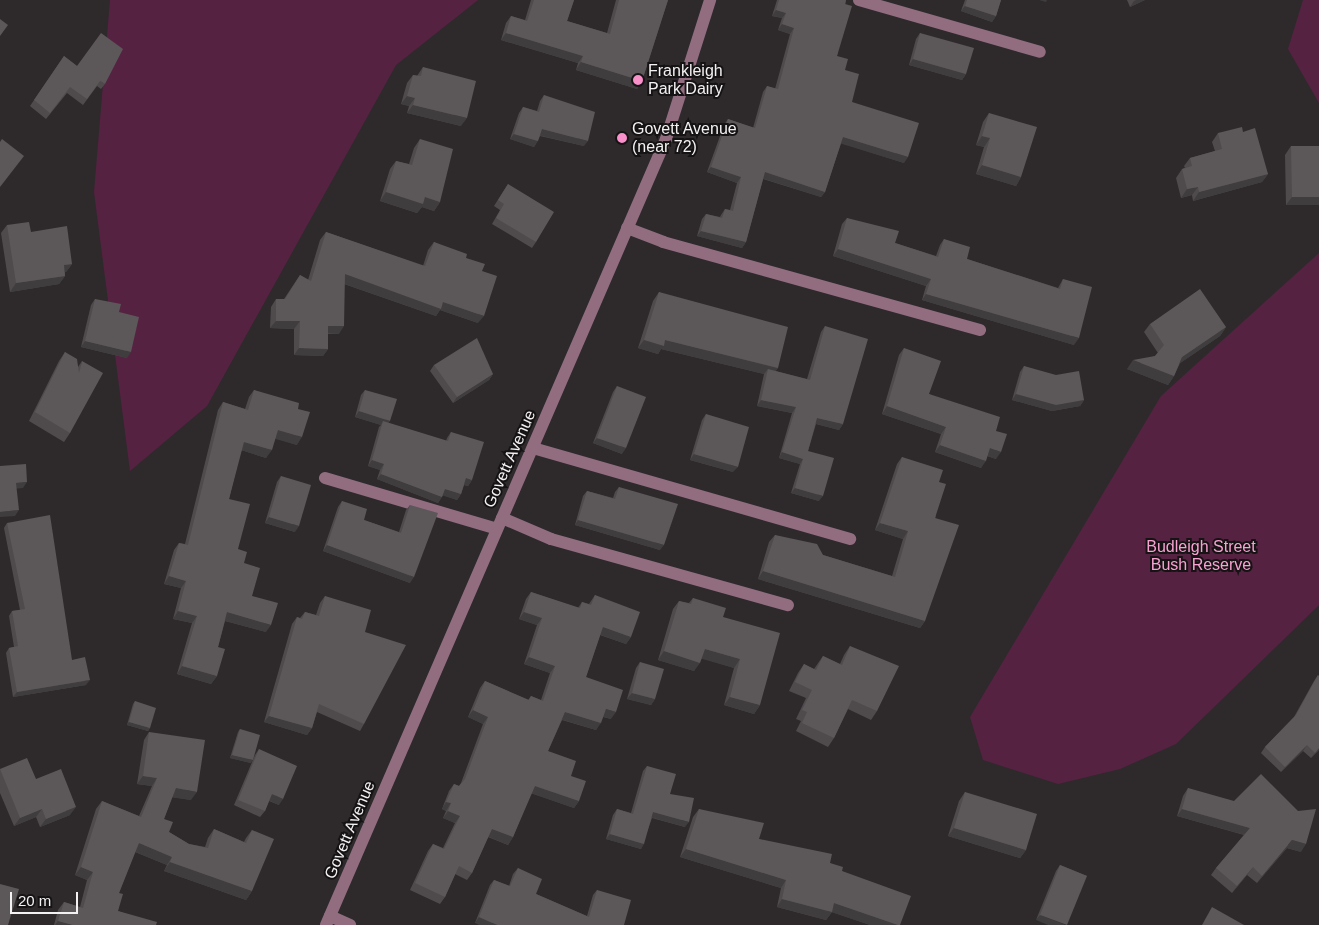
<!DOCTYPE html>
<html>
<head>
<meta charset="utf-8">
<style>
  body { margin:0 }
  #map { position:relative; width:1319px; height:925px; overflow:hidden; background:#2e2a2c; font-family:Helvetica,sans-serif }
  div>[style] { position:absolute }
  .green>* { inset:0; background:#562241 }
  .minor>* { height:12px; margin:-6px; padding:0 6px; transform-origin:6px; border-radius:6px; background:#926d80 }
  .wall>* { inset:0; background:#4f4b4d }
  .shaded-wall>* { inset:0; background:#403d3e }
  .building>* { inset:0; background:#5c5759 }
  .dots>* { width:14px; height:14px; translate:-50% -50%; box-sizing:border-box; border:2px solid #151314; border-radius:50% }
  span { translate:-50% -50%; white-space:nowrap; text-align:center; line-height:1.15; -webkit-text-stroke:4px #151314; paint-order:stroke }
  .poi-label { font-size:16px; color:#f4f1f2 }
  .left { translate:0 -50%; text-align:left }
  .street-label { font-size:16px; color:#f4f1f2 }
  .park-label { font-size:16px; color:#f9a1d1 }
  .scale { position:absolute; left:10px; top:892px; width:68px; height:22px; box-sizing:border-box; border:2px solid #f4f1f2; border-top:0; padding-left:6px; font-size:15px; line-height:18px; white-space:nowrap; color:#f4f1f2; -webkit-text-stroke:4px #151314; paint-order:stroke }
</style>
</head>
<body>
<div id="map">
  <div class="green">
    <div style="clip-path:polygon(110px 0,478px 0,396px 65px,207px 406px,130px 471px,94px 192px)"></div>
    <div style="clip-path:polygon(1303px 0,1319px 0,1319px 103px,1288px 49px)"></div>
    <div style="clip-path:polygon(1319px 253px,1319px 605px,1176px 744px,1120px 769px,1058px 784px,983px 760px,970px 717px,1161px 396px)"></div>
  </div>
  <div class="minor">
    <div style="left:859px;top:0;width:188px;rotate:16deg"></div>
    <div style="left:627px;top:228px;width:39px;rotate:21deg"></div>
    <div style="left:663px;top:242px;width:329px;rotate:15.5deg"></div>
    <div style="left:533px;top:448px;width:330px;rotate:16deg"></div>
    <div style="left:325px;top:478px;width:179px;rotate:16.5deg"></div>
    <div style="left:502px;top:518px;width:53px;rotate:23.2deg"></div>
    <div style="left:551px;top:539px;width:246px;rotate:15.6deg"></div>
    <div style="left:330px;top:916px;width:22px;rotate:24deg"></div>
    <div style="left:326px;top:925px;width:856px;rotate:-66.61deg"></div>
    <div style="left:666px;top:139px;width:146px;rotate:-72.4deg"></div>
  </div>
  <div class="wall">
    <div style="clip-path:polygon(531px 0,574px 0,567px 21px,607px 33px,616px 0,668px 0,642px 81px,637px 89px,576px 70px,578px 63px,501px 40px,506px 23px,511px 16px,525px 20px)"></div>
    <div style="clip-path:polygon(777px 0,846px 0,837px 56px,845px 70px,852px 102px,904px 163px,841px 143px,825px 192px,821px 197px,763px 179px,746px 242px,742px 248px,697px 236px,702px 219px,706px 214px,720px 217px,721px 215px,725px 209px,730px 210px,737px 183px,707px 172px,724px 125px,728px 119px,753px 128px,763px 92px,767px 86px,775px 89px,790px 34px,778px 30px,782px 18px,772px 16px)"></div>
    <div style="clip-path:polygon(965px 0,1001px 0,996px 16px,992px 22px,961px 11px)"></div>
    <div style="clip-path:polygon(1127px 0,1145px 0,1130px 7px)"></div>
    <div style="clip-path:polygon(920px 33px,966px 74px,962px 80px,909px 65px,916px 39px)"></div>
    <div style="clip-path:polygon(64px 56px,77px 66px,105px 84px,101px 89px,97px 86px,83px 105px,67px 93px,46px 119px,30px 106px)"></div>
    <div style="clip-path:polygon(423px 67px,461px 126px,407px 113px,409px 106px,401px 104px,407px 83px,413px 75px,417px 76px)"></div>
    <div style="clip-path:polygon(544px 95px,584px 146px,540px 136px,534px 147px,510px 139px,519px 113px,523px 107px,537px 111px,540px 101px)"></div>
    <div style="clip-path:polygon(989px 113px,1021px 177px,1016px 186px,976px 174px,984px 147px,976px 145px,983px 122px)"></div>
    <div style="clip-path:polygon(1243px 132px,1268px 174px,1262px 182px,1193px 201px,1192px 195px,1181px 198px,1176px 178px,1182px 169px,1185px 168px,1184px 166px,1190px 158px,1215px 151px,1212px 142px,1218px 133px)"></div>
    <div style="clip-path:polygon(420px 139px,440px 202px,434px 211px,422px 207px,417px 213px,380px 201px,390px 169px,396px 161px,409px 164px,414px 148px)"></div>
    <div style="clip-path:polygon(1291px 146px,1319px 205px,1286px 205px,1285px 155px)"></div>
    <div style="clip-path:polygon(508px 184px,536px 242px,532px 248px,492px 224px,500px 210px,494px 206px)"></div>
    <div style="clip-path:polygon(847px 218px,895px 243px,936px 256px,940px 245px,944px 239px,967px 259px,1058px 288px,1063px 279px,1074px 345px,922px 300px,926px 286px,833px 256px,842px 224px)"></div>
    <div style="clip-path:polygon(7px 225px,31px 232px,72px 264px,66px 272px,65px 272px,65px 276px,59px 284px,10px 292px,1px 233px)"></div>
    <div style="clip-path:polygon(326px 232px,423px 266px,428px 250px,434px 242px,466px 258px,482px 271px,478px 323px,440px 310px,436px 316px,344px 284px,339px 334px,328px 334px,328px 349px,323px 356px,294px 355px,294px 329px,270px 328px,271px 307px,276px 299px,284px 299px,300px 275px,308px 280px,320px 240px)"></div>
    <div style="clip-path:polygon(659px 292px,778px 368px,775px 371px,807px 379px,821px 332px,825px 326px,843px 424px,839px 430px,816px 424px,808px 451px,819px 501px,791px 493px,800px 464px,779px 458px,792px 413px,757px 406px,764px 374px,661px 349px,658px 354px,638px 348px,653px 301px)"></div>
    <div style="clip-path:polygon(95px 299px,119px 312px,127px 358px,81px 347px,91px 305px)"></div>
    <div style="clip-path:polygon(1150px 324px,1226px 327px,1220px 336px,1180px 363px,1174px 376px,1168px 385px,1127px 369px,1155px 356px,1158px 353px,1144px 332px)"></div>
    <div style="clip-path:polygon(904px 348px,929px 394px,996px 431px,996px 459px,987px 456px,981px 468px,935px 452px,941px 434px,882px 414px,899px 355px)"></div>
    <div style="clip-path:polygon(65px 352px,78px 367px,82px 361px,70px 433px,64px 442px,29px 421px,59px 361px)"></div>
    <div style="clip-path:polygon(434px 365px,493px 374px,489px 380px,453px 403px,430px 371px)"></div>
    <div style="clip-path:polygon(1024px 366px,1084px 400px,1080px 406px,1052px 411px,1012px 400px,1020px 372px)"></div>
    <div style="clip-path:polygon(617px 386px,622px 454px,593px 443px,613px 392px)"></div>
    <div style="clip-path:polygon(254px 390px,298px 409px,297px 445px,275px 438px,266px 458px,241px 450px,229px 499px,238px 549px,244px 563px,252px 596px,266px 632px,225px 621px,218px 647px,217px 676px,211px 684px,177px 674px,192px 623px,173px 619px,181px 588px,164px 584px,174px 550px,179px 543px,185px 544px,218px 410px,223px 402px,245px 409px,249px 397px)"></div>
    <div style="clip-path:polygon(365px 390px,388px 423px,446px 441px,447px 438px,451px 432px,472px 480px,468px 486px,464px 485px,461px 494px,457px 500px,443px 495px,438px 503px,377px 479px,380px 470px,368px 466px,379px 427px,381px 425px,355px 417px,361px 395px)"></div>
    <div style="clip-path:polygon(706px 414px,733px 472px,690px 460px,702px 420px)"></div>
    <div style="clip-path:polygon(902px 457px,939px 482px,925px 621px,920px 628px,758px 579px,769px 542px,775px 535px,823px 555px,892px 576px,903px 539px,875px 530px,897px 464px)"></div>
    <div style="clip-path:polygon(281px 476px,295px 532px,265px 523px,277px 482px)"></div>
    <div style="clip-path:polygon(619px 487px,660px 550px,575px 525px,583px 496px,587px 491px,613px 498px,615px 492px)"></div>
    <div style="clip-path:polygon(342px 501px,364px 520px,399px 532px,406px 510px,410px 505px,410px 583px,323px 551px,338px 507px)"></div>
    <div style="clip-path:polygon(7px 523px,72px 660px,86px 685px,13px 697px,6px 653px,9px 648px,14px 647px,9px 616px,12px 611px,20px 610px,4px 528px)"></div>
    <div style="clip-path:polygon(531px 592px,578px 608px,582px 602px,589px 604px,595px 595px,631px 637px,626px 644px,600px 635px,586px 677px,611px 719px,603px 717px,596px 730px,562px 720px,548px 751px,571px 776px,579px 801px,574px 808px,531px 793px,513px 837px,508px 845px,488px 837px,472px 873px,467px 880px,455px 874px,445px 897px,440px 904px,410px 890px,428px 851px,433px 844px,443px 848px,455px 823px,443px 818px,446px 811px,442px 809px,449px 791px,454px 784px,459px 786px,461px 783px,483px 724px,468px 717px,480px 688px,485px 681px,528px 700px,531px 696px,541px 700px,550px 673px,524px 664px,537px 625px,519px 619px,526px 599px)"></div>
    <div style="clip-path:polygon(325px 596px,365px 632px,364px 724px,360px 731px,317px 712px,312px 728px,307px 735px,264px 722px,292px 624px,297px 617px,300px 618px,305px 612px,316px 615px,320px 603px)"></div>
    <div style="clip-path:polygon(693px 598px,723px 617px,760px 705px,754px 714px,724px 705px,734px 668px,702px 658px,694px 671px,658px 660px,673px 609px,679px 601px,689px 603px)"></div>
    <div style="clip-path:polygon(850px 646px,877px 711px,871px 720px,848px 709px,834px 738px,828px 747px,796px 731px,801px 721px,796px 719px,806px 698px,789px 691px,798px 673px,804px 664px,814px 669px,823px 656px,840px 664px,844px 655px)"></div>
    <div style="clip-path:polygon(640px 662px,655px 699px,651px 705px,627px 699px,636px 668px)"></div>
    <div style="clip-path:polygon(1318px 675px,1319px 750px,1311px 758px,1303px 751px,1281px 772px,1261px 753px,1265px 747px,1294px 717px,1314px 681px)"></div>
    <div style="clip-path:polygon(135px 701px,150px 728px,148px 731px,127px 725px,133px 704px)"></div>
    <div style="clip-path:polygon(240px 729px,251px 763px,230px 758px,238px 732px)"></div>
    <div style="clip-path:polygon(149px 732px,191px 800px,172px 797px,164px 819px,169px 832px,189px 844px,205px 847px,208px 838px,214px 829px,244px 842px,246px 838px,252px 830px,252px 891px,246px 900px,164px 871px,167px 865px,135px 852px,119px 893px,118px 911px,156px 925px,54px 925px,58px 910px,64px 902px,80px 907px,87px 880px,75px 875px,96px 809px,102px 801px,139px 816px,152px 786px,137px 784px,144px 740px)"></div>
    <div style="clip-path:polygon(259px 749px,279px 805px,269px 801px,265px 811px,260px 817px,234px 805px,255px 755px)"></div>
    <div style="clip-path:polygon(647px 766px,670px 794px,685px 827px,652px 818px,641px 849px,606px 839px,613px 815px,617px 809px,631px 813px,643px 771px)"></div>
    <div style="clip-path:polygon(0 769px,36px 779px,70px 815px,40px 827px,36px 817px,14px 826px,0 793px)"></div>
    <div style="clip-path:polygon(1188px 788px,1301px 852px,1287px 848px,1257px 883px,1247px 875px,1232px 893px,1211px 875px,1216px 868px,1244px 835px,1177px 816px,1183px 796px)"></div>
    <div style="clip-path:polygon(965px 792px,1026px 850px,1020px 858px,948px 836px,959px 801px)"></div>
    <div style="clip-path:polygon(699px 809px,759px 839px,830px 863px,842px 871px,900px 925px,870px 925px,832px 912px,826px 920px,777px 907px,781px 888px,680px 857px,693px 817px)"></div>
    <div style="clip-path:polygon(1060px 865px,1087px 876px,1036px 920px,1056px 871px)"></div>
    <div style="clip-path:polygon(518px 868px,536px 894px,587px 916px,593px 895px,597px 890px,624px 925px,475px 923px,490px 885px,494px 880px,509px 886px,513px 874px)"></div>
  </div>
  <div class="shaded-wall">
    <div style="clip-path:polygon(1039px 0,1047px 0,1046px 2px)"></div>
    <div style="clip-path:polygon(1136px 0,1145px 0,1130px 7px,1134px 1px)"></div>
    <div style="clip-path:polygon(965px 6px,996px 16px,992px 22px,961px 11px)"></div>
    <div style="clip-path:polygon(776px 10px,786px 13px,782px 18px,772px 16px)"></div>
    <div style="clip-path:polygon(782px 24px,794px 28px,790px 34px,778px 30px)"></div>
    <div style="clip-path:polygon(506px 33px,583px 56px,578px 63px,501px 40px)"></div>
    <div style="clip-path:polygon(913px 59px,966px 74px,962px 80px,909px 65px)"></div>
    <div style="clip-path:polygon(581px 62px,642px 81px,637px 89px,576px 70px)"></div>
    <div style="clip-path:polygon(407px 96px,415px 98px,409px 106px,401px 104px)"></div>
    <div style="clip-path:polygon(413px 105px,467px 118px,461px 126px,407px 113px)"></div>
    <div style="clip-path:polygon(542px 129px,588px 141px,584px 146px,538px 135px)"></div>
    <div style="clip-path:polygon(514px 134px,538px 141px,534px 147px,510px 139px)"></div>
    <div style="clip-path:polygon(982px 136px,990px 138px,984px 147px,976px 145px)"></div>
    <div style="clip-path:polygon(843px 137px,908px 157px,904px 163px,839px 143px)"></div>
    <div style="clip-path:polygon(982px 165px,1021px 177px,1016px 186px,976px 174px)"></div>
    <div style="clip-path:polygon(711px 167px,741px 177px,737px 183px,707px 172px)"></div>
    <div style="clip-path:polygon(765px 172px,825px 192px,821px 197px,761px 178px)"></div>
    <div style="clip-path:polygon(1268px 174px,1262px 182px,1193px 201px,1199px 192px)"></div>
    <div style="clip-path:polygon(1198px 187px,1192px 195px,1181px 198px,1187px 189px)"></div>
    <div style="clip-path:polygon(386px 192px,425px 197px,440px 202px,434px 211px,422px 207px,417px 213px,380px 201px)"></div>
    <div style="clip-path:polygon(1292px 197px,1319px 197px,1319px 205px,1286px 205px)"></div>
    <div style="clip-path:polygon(701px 231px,746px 242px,742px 248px,697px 236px)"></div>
    <div style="clip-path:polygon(838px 249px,931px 279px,926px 286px,833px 256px)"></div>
    <div style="clip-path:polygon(72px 264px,66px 272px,58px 273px,64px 265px)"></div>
    <div style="clip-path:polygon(345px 274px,443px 302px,484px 316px,478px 323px,440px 310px,436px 316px,339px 282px)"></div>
    <div style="clip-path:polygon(65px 276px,59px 284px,10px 292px,16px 283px)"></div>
    <div style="clip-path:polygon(926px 294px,1079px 338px,1074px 345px,922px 300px)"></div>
    <div style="clip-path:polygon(276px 321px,300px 321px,294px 329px,270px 328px)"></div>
    <div style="clip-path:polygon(328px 326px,344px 326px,339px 334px,323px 333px)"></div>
    <div style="clip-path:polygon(1226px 327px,1220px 336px,1176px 366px,1182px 357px)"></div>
    <div style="clip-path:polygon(644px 340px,665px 340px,778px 368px,772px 376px,768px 369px,764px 374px,661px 349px,658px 354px,638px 348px)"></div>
    <div style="clip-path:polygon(85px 341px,131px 352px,127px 358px,81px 347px)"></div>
    <div style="clip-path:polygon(299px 348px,328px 349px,323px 356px,294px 355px)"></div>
    <div style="clip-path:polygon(1133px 360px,1174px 376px,1168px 385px,1127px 369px)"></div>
    <div style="clip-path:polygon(493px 374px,489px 380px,453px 403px,457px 397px)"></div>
    <div style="clip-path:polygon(1016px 394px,1084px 400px,1080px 406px,1052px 411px,1012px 400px)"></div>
    <div style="clip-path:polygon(761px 400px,796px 407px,792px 413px,757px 406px)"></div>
    <div style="clip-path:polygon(887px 406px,946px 427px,941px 434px,882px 414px)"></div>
    <div style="clip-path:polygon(359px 411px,390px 421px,386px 427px,383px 421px,381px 425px,355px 417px)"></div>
    <div style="clip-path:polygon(817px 418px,843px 424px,839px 430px,813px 423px)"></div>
    <div style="clip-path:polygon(278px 430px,302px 437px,297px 445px,272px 438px)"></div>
    <div style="clip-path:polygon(597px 438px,626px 448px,622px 454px,593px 443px)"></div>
    <div style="clip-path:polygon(244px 442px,272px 450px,266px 458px,238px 449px)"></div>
    <div style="clip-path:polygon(940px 445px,986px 461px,981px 468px,935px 452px)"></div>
    <div style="clip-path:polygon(990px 448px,1001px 452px,996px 459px,985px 455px)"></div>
    <div style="clip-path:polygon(782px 452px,803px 459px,800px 464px,779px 458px)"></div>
    <div style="clip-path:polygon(694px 454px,738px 467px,733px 472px,690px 460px)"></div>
    <div style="clip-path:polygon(372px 460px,384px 464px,380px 470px,368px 466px)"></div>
    <div style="clip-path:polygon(381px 474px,442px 497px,438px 503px,377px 479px)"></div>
    <div style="clip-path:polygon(466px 478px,472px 480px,468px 486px,462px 484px)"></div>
    <div style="clip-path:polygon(27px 482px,23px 488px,12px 489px,16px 483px)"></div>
    <div style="clip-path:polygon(795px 488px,823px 496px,819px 501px,791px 493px)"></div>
    <div style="clip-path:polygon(445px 489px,461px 494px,457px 500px,441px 495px)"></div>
    <div style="clip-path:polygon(19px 510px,15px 516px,0 517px,0 512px)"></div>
    <div style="clip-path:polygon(269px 517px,299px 526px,295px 532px,265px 523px)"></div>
    <div style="clip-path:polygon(578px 520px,664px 545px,660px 550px,575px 525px)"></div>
    <div style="clip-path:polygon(880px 523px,908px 531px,903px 539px,875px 530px)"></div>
    <div style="clip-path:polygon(327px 545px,414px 577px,410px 583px,323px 551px)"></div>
    <div style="clip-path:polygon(763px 571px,925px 621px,920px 628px,758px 579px)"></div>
    <div style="clip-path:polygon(169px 576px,186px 581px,181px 588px,164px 584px)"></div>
    <div style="clip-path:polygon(178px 611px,197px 616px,192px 623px,173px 619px)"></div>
    <div style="clip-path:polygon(227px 612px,271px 625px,266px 632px,222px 620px)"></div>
    <div style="clip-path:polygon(524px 612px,542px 618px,537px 625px,519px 619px)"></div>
    <div style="clip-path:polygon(603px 627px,631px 637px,626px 644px,598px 634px)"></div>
    <div style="clip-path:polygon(705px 649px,740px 659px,734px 668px,699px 658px)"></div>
    <div style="clip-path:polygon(664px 651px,700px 663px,694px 671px,658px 660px)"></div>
    <div style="clip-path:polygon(529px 657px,555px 666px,550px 673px,524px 664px)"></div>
    <div style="clip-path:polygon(182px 666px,217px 676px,211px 684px,177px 674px)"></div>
    <div style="clip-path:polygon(90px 680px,86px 685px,13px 697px,17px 692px)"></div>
    <div style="clip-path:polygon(632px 693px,655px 699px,651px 705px,627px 699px)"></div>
    <div style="clip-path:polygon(730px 697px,760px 705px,754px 714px,724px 705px)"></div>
    <div style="clip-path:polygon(606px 709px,616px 712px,611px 719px,601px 716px)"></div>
    <div style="clip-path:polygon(473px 710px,488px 717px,483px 724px,468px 717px)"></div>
    <div style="clip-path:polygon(565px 712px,601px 723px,596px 730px,560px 719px)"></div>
    <div style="clip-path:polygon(269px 716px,312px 728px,307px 735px,264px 722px)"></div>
    <div style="clip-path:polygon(129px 722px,150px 728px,148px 731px,127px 725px)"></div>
    <div style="clip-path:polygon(1307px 745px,1303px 751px,1281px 772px,1285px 767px)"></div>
    <div style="clip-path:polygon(1319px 748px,1319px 750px,1311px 758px)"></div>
    <div style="clip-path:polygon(232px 755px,253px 760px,251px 763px,230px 758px)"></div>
    <div style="clip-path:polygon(143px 776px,157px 778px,152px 786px,137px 784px)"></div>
    <div style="clip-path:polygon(535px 786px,579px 801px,574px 808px,530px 793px)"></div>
    <div style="clip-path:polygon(176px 788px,197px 792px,191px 800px,170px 797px)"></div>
    <div style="clip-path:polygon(272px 794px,283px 799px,279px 805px,268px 800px)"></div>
    <div style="clip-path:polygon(446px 802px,451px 803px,446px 811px,442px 809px)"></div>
    <div style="clip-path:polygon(76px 807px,70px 815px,40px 827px,46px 819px)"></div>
    <div style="clip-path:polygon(42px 809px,36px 817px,14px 826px,20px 818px)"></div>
    <div style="clip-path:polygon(1182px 809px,1250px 828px,1245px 835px,1177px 816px)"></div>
    <div style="clip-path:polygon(448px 811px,460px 816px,455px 823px,443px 818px)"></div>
    <div style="clip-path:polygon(653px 812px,689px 822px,685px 827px,650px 817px)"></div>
    <div style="clip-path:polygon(954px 828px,1026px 850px,1020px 858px,948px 836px)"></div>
    <div style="clip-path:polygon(492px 829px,513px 837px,508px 845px,487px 836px)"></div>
    <div style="clip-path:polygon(610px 834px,644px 844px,641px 849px,606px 839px)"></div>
    <div style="clip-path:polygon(1292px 840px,1306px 844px,1301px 852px,1287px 848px,1257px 883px,1262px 876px)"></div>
    <div style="clip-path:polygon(139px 843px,172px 857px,167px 865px,133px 851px)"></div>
    <div style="clip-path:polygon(686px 849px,786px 880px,781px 888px,680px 857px)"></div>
    <div style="clip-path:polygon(170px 862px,252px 891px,246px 900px,164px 871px)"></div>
    <div style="clip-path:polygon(81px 867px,93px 872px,87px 880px,75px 875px)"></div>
    <div style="clip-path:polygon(1253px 867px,1247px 875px,1232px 893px,1237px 886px)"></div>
    <div style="clip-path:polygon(782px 899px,832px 912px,826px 920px,777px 907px)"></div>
    <div style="clip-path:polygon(834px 903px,898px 925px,870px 925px,828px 911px)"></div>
    <div style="clip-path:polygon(1040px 915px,1066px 925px,1048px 925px,1036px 920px)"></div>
    <div style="clip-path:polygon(479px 917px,497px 925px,479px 925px,475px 923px)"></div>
    <div style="clip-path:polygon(58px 921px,73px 925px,55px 925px)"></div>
  </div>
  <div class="building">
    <div style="clip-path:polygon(534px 0,574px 0,567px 21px,610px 34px,619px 0,668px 0,642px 81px,581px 62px,583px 56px,506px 33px,511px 16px,527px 21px)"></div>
    <div style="clip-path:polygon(779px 0,846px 0,845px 4px,852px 6px,837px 56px,848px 59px,845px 70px,859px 74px,852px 102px,919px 123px,908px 157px,843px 137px,825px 192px,765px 172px,746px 242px,701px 231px,706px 214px,722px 218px,725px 209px,733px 211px,741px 177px,711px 167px,728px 119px,755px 128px,767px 86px,778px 89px,794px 28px,782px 24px,786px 13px,776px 10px)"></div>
    <div style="clip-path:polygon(967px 0,1001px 0,996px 16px,965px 6px)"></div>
    <div style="clip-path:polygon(0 19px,8px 25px,0 36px)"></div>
    <div style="clip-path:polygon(101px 33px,123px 49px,105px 84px,100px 81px,87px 99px,70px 87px,50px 113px,34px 100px,64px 56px,77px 66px)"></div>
    <div style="clip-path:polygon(920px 33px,974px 48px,966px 74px,913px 59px)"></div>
    <div style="clip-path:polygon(423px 67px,476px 81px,467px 118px,413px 105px,415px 98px,407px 96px,413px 75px,421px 76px)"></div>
    <div style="clip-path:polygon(544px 95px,595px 112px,588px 141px,542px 129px,538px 141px,514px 134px,523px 107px,539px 112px)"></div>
    <div style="clip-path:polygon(989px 113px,1037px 127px,1021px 177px,982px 165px,990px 138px,982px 136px)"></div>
    <div style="clip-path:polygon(1242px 127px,1243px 132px,1255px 128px,1268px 174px,1199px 192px,1198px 187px,1187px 189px,1182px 169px,1192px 166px,1190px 158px,1222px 149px,1218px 133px)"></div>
    <div style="clip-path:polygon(2px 139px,24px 156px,0 187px,0 142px)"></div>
    <div style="clip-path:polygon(420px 139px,453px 149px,440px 202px,425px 197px,423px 204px,386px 192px,396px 161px,412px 165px)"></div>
    <div style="clip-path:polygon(1291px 146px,1319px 146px,1319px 197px,1292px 197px)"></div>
    <div style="clip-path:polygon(508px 184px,554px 212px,536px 242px,496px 218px,504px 204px,498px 200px)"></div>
    <div style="clip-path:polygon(847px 218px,899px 231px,895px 243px,938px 257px,944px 239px,970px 247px,967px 259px,1060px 289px,1063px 279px,1092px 287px,1079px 338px,926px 294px,931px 279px,838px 249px)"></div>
    <div style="clip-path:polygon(29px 222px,31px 232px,67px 226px,72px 264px,64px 265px,65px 276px,16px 283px,7px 225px)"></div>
    <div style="clip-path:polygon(326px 232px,425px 266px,434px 242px,467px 254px,466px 258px,485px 264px,482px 271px,497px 276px,484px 316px,443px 302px,441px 309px,345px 274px,344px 326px,328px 326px,328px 349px,299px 348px,300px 321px,276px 321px,276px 299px,285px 299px,300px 275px,311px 281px)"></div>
    <div style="clip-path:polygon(1200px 289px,1226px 327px,1182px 357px,1174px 376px,1133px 360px,1155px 356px,1164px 345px,1150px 324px)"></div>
    <div style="clip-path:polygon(659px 292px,788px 327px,778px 368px,665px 340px,664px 346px,644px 340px)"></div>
    <div style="clip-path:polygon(95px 299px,121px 304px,119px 312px,139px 317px,131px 352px,85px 341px)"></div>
    <div style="clip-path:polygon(825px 326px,868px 339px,843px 424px,817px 418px,808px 451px,834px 458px,823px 496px,795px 488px,803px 459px,782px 452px,796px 407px,761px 400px,768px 369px,810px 380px)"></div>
    <div style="clip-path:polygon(477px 338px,493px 374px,457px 397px,434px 365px)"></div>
    <div style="clip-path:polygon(904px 348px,941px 361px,929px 394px,1000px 417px,996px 431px,1007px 434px,1001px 452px,990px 448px,986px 461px,940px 445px,946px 427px,887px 406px)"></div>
    <div style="clip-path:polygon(65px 352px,77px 359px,79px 373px,82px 361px,103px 373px,70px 433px,35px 412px)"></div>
    <div style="clip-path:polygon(1024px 366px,1056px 375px,1079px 371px,1084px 400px,1056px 405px,1016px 394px)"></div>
    <div style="clip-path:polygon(617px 386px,646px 397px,626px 448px,597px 438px)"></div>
    <div style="clip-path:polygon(254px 390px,299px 403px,298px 409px,310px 412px,302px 437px,278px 430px,272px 450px,244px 442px,229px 499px,250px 504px,238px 549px,247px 552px,244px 563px,260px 568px,252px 596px,278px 603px,271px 625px,227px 612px,218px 647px,225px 649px,217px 676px,182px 666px,197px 616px,178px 611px,186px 581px,169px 576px,179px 543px,188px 545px,223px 402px,248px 410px)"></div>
    <div style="clip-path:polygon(365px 390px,397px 399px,390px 421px,359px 411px)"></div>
    <div style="clip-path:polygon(706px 414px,749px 427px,738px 467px,694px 454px)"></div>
    <div style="clip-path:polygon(383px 421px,448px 441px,451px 432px,484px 442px,472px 480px,466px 478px,461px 494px,445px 489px,442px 497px,381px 474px,384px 464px,372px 460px)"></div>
    <div style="clip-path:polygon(902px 457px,943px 470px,939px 482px,946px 484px,935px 518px,959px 525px,925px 621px,763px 571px,775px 535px,817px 544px,823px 555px,895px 577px,908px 531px,880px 523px)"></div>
    <div style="clip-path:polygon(26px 464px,27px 482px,16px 483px,19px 510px,0 512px,0 466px)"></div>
    <div style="clip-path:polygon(281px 476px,311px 485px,299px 526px,269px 517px)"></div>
    <div style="clip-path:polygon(619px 487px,678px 504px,664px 545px,578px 520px,587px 491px,615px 499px)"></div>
    <div style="clip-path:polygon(342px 501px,367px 509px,364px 520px,401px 533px,410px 505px,438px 513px,414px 577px,327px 545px)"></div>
    <div style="clip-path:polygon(50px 515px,72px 660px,85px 657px,90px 680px,17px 692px,9px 648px,18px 646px,12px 611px,25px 609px,7px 523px)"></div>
    <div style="clip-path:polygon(531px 592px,580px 608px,582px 602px,591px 605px,595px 595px,640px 612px,631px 637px,603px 627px,586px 677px,623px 690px,616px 712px,606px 709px,601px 723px,565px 712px,548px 751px,576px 761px,571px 776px,586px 781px,579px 801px,535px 786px,513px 837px,492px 829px,472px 873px,459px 866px,445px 897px,415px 883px,433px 844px,444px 849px,460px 816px,448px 811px,451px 803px,446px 802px,454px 784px,459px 786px,465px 779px,488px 717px,473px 710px,485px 681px,529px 700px,531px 696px,543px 701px,555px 666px,529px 657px,542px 618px,524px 612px)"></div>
    <div style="clip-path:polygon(325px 596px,371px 610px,365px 632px,406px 645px,364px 724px,319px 704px,312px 728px,269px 716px,297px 617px,302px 619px,305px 612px,319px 616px)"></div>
    <div style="clip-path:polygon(693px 598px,726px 608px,723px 617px,780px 633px,760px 705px,730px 697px,740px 659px,705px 649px,700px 663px,664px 651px,679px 601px,691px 604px)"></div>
    <div style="clip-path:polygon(850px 646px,899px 666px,877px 711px,852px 700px,834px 738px,802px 723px,807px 712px,802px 710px,812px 690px,795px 682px,804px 664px,816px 670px,823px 656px,842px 665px)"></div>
    <div style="clip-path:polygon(640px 662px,664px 669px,655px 699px,632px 693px)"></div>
    <div style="clip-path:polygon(1318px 675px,1319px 676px,1319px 748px,1315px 753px,1307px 745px,1285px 767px,1265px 747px,1296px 715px)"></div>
    <div style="clip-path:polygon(135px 701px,156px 708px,150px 728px,129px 722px)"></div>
    <div style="clip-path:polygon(240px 729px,260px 735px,253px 760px,232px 755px)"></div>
    <div style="clip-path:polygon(149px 732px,205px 740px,197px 792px,176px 788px,164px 819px,173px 822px,169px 832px,189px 844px,208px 848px,214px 829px,246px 843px,252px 830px,274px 839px,252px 891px,170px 862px,172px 857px,139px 843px,119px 893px,123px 894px,118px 911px,157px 922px,156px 925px,73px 925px,58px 921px,64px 902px,83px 908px,93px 872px,81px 867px,102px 801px,141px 817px,157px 778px,143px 776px)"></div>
    <div style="clip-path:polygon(259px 749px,297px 766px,283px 799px,272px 794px,265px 811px,238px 800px)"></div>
    <div style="clip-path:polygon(27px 758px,36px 779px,61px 769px,76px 807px,46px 819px,42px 809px,20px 818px,0 769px)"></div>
    <div style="clip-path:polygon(647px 766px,676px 774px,670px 794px,694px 798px,689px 822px,653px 812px,644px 844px,610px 834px,617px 809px,633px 814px)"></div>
    <div style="clip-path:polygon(1261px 774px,1298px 811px,1316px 809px,1306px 844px,1292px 840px,1262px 876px,1253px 867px,1237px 886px,1216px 868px,1250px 828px,1182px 809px,1188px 788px,1234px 801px)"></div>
    <div style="clip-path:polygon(965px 792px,1037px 814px,1026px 850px,954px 828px)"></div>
    <div style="clip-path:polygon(699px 809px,764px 823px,759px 839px,832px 854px,830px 863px,843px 867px,842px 871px,911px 896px,900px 925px,898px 925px,834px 903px,832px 912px,782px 899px,786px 880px,686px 849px)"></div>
    <div style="clip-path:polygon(1060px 865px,1087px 876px,1067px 925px,1040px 915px)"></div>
    <div style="clip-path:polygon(518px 868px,542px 879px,536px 894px,589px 917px,597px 890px,631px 900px,624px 925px,497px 925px,479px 917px,494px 880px,510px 886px)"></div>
    <div style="clip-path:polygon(0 884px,19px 889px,8px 925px,0 925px)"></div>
    <div style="clip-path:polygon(1212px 907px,1244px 925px,1202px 925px)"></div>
  </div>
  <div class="dots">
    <div style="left:638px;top:80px;background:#f990ca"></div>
    <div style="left:622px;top:138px;background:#f990ca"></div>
  </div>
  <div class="poi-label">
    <span class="left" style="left:648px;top:80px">Frankleigh<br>Park Dairy</span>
    <span class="left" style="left:632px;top:138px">Govett Avenue<br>(near 72)</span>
  </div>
  <div class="street-label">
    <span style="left:510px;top:459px;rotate:-66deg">Govett Avenue</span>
    <span style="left:350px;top:830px;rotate:-67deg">Govett Avenue</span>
  </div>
  <div class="park-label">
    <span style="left:1201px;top:556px">Budleigh Street<br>Bush Reserve</span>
  </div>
  <div class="scale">20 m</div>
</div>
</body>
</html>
